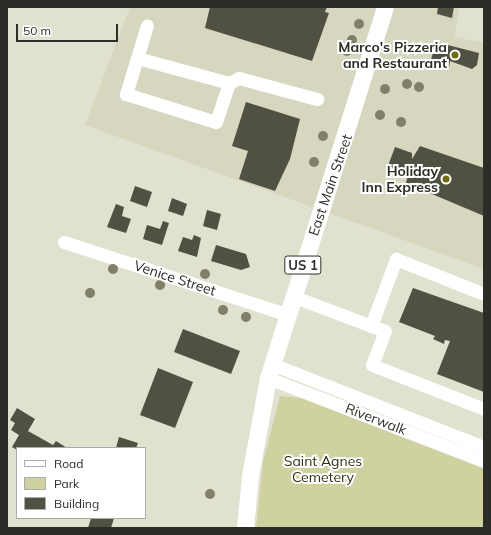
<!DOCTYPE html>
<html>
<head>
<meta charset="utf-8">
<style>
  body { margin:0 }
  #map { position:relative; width:491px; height:535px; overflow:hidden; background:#e0e1cf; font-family:Mulish,sans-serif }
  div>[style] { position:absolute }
  .built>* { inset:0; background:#d6d7be }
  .green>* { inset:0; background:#cfd1a1 }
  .building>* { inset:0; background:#505142 }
  .minor>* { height:13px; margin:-6.5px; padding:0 6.5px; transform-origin:6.5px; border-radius:6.5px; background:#fff }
  .major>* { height:17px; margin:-8.5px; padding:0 8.5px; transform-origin:8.5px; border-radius:8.5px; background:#fff }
  .trees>* { width:10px; height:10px; margin:-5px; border-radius:50%; background:#7f8067 }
  .dots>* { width:11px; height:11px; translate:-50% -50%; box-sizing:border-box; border:2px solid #fff; border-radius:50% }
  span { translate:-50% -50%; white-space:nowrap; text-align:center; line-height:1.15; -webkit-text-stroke:4px #fff; paint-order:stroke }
  .shield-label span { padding:1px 3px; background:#fff; border:1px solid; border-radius:3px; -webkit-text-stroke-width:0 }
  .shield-label { font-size:13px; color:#2c2d26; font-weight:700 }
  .poi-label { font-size:14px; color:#2c2d26; font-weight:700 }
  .right { translate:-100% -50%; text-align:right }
  .street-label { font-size:14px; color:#2c2d26 }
  .park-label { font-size:14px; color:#303112 }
  .frame { position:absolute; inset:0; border:8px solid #2c2d26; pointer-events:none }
  .legend { position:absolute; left:16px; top:447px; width:130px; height:72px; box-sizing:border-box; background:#fff; border:1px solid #ababa8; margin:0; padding:5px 7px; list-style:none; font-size:12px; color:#2c2d26 }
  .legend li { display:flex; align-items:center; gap:8px; height:20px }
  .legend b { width:20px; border:1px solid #ababa8 }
  .scale { position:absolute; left:16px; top:24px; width:102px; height:18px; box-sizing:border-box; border:2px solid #2c2d26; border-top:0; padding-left:5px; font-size:12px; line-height:14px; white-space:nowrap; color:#2c2d26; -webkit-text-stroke:3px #fff; paint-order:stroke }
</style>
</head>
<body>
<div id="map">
  <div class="built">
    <div style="clip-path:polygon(130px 7px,459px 7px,455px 37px,484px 43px,484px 269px,85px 125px)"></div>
  </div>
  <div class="green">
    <div style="clip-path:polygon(280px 396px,301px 398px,484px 469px,484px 528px,256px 528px,263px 462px)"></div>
  </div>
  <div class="building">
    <div style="clip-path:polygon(210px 7px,327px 7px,325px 12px,329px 13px,312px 61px,205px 28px)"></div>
    <div style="clip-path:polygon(438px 7px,454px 7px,452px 18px,437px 14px)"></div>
    <div style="clip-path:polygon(436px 42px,479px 53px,477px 65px,472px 69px,450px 61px,449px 68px,430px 63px)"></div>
    <div style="clip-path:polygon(246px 102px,300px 119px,290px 159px,275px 191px,239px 179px,248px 151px,232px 146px)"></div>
    <div style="clip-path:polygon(420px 146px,484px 168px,484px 216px,406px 183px,410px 167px,405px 172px,388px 166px,395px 147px,412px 153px,412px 159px)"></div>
    <div style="clip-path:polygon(135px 186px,152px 192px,147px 207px,130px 201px)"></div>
    <div style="clip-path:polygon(172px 198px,187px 204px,183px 216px,168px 211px)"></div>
    <div style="clip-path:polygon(116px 204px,124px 207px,122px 216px,131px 219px,126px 233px,107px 227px)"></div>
    <div style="clip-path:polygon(207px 210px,221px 214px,217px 230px,203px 226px)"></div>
    <div style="clip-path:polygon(163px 221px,169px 223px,162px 245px,143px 239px,147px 225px,160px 229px)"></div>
    <div style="clip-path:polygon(194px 235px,201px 238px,197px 257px,178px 251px,183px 237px,192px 240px)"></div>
    <div style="clip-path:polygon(216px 245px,246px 254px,250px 267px,241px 270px,211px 261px)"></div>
    <div style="clip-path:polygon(413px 288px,484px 313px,484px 392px,437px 374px,450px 341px,445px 340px,444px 344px,433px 339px,435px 336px,399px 322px)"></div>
    <div style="clip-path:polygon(183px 329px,240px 351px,231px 374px,174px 352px)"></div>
    <div style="clip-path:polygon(158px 368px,193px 382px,175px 428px,140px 415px)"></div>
    <div style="clip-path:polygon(17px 408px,35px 419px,28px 431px,53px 445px,56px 441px,67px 448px,17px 450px,12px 447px,19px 435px,11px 430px,15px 423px,10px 420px)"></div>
    <div style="clip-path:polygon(119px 437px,138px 443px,136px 448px,116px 448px)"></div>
    <div style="clip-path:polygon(91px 518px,114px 518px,111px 528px,88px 528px)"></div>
  </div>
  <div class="minor">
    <div style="left:137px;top:58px;width:34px;rotate:-73deg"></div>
    <div style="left:229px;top:83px;width:95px;rotate:-164.8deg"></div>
    <div style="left:137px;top:58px;width:38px;rotate:107deg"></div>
    <div style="left:126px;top:94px;width:94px;rotate:17.3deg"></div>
    <div style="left:216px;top:122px;width:41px;rotate:-71.6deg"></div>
    <div style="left:229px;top:83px;width:11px;rotate:-27deg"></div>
    <div style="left:239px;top:78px;width:81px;rotate:15.1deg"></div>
    <div style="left:64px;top:242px;width:233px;rotate:18deg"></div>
    <div style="left:292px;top:296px;width:99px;rotate:20.6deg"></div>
    <div style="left:385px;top:331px;width:36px;rotate:111deg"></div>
    <div style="left:372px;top:365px;width:120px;rotate:21.4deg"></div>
    <div style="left:371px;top:326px;width:72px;rotate:-69.5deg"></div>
    <div style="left:396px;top:259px;width:95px;rotate:21.7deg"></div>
    <div style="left:272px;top:364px;width:228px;rotate:21.4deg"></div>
    <div style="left:268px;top:378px;width:231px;rotate:21deg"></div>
  </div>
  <div class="major">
    <div style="left:245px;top:528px;width:52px;rotate:-84.5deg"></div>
    <div style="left:250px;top:476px;width:100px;rotate:-79.6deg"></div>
    <div style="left:268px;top:378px;width:389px;rotate:-72.5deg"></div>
  </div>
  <div class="trees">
    <div style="left:359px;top:24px"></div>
    <div style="left:352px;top:40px"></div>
    <div style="left:347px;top:51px"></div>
    <div style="left:407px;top:84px"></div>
    <div style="left:419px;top:87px"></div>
    <div style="left:385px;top:89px"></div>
    <div style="left:380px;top:115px"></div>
    <div style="left:401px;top:122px"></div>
    <div style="left:323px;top:136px"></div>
    <div style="left:314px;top:162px"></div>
    <div style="left:113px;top:269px"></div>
    <div style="left:205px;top:274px"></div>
    <div style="left:160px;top:285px"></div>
    <div style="left:90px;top:293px"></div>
    <div style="left:223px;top:310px"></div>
    <div style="left:246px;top:317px"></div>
    <div style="left:210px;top:494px"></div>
  </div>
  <div class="dots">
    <div style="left:455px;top:55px;background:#6c6d0e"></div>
    <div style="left:446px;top:179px;background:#6c6d0e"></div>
  </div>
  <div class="shield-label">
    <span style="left:303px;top:265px">US 1</span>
  </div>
  <div class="poi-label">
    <span class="right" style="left:447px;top:55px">Marco's Pizzeria<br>and Restaurant</span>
    <span class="right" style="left:438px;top:179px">Holiday<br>Inn Express</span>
  </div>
  <div class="street-label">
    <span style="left:330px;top:185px;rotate:-71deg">East Main Street</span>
    <span style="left:175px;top:278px;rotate:18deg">Venice Street</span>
    <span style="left:376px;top:419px;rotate:21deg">Riverwalk</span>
  </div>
  <div class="park-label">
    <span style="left:323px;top:469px">Saint Agnes<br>Cemetery</span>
  </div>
  <div class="frame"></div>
  <ul class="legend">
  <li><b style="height:5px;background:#fff"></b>Road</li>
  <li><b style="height:11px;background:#cfd1a1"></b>Park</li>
  <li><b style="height:11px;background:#505142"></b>Building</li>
  </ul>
  <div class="scale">50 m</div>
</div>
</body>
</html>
